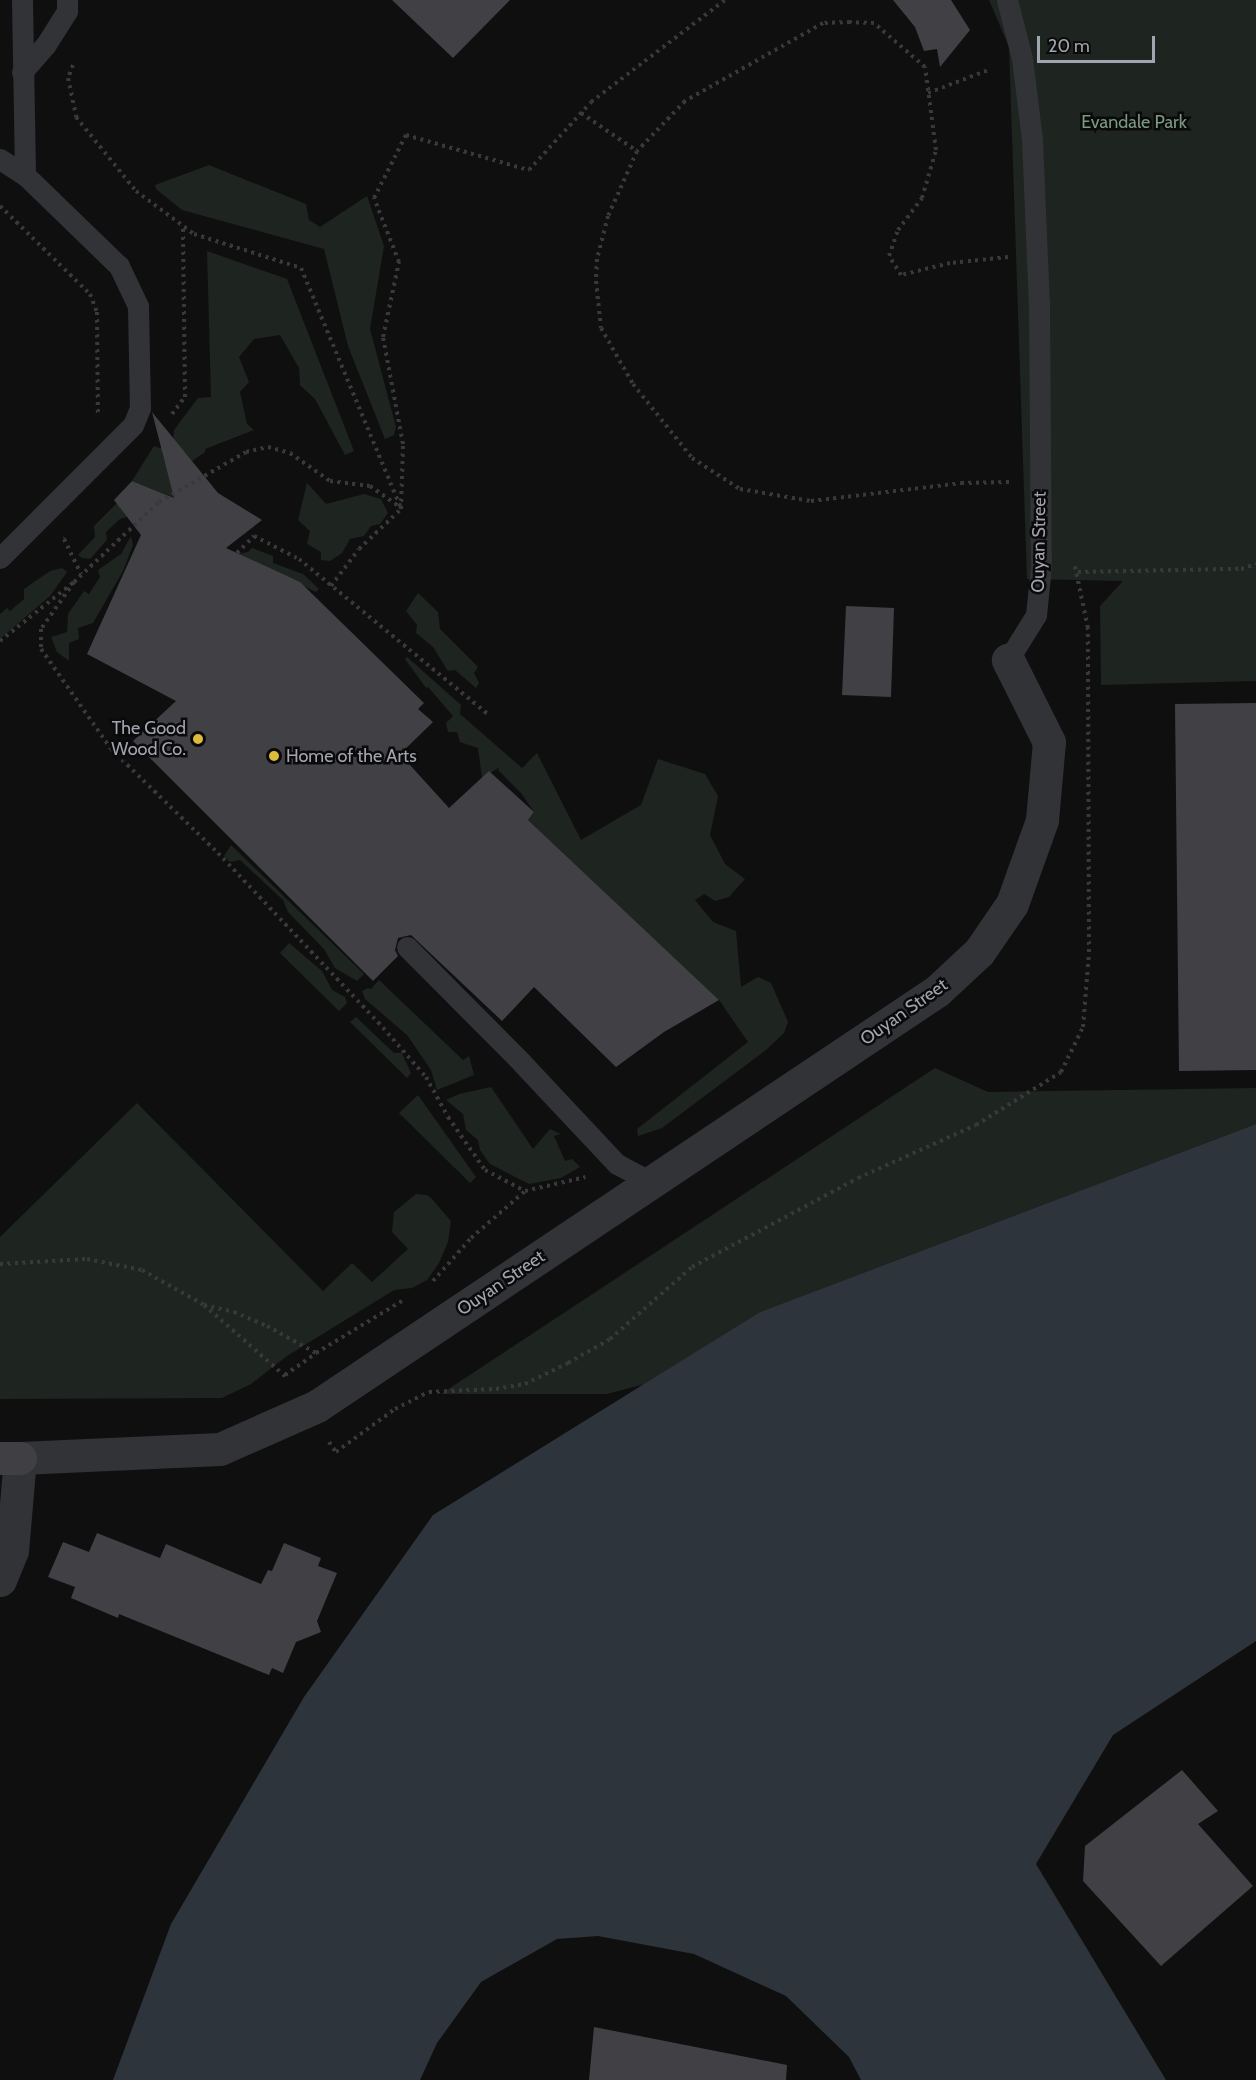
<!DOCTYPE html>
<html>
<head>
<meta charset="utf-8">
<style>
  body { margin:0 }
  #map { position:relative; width:1256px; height:2080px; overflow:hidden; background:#0f0f10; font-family:Cabin,sans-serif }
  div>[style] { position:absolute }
  .green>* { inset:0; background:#1e241f }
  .water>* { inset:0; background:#2e343b }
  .building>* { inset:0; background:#414145 }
  .path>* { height:4px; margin-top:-2px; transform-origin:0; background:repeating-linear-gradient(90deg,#39393d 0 3px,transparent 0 7.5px) }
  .lane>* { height:21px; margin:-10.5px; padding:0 10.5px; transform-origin:10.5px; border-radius:10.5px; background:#323337 }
  .street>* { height:33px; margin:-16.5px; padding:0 16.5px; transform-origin:16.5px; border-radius:16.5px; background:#323337 }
  .secondary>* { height:33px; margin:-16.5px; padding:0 16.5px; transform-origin:16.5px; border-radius:16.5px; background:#3f3f44 }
  .dots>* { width:16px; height:16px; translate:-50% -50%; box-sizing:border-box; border:3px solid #0a0a0b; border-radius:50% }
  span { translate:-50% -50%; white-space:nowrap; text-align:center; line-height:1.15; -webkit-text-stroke:5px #0a0a0b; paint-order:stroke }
  .park-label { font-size:18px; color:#7a9980 }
  .street-label { font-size:18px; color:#a2a4af }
  .poi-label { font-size:18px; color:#a2a4af }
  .right { translate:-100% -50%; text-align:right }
  .left { translate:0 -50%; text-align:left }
  .scale { position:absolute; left:1037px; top:36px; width:118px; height:27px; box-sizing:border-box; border:3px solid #a2a4af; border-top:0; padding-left:8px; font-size:18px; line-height:21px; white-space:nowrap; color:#a2a4af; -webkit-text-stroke:4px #0a0a0b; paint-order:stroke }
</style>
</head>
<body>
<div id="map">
  <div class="green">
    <div style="clip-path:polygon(989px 0,1256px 0,1256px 681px,1101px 685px,1100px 606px,1123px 581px,1027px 579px,1009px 47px)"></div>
    <div style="clip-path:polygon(209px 165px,306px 204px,309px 220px,320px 227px,367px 196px,384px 246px,370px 329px,396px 427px,394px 435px,385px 439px,348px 346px,324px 249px,182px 210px,156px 189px,155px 185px)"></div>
    <div style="clip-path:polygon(207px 251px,287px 279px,354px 451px,345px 455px,315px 399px,300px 385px,299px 368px,280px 335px,254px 339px,239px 357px,249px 382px,240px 392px,247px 424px,254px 430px,205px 449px,205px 452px,192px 461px,177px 445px,162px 452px,175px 498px,132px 481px,154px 446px,160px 448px,173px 441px,174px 430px,198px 398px,211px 397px)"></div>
    <div style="clip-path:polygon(307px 483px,326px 504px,364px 494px,381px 499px,388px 513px,380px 524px,371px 526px,364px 536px,350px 539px,342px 553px,330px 561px,321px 560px,321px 552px,307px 544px,310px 531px,298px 520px)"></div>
    <div style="clip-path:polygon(117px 503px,127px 517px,120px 519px,106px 532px,107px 540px,90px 559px,82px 558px,78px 555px,95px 537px,94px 526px)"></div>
    <div style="clip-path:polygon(131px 536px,133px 545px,123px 571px,93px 623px,78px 628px,79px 639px,69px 643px,69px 661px,57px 652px,51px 637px,67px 632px,68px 614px,84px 591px,89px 594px,100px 577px,98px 570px,121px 554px)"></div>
    <div style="clip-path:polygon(252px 548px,273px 556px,273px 563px,303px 574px,319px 589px,316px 592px,239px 554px,248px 552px)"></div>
    <div style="clip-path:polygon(62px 568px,67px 572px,50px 596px,0 639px,0 614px,7px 608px,10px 611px,24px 599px,24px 589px,50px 571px)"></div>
    <div style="clip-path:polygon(418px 593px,438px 612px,440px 629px,478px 667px,474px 673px,479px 683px,476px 688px,455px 670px,448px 671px,433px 647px,416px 633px,417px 625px,406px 611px)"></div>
    <div style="clip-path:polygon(407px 657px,461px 705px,460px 714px,522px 768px,537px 753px,581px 840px,641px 805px,658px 759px,705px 774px,718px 796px,710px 835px,725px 864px,745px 879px,729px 897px,715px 901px,704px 894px,695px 900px,713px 922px,736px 931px,741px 987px,758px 977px,771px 983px,788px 1022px,784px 1033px,766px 1050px,662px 1128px,638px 1136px,637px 1129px,748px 1042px,719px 1000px,528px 820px,534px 812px,521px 793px,498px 770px,500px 767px,482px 778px,478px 748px,460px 742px,457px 732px,448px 732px,446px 723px,453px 716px,428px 687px,426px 688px,405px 659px)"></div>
    <div style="clip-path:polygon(231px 845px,298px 910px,364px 974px,357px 981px,335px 968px,324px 949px,288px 912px,283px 900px,240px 860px,230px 862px,224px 856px)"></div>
    <div style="clip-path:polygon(289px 943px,322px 971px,332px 990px,345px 997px,347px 1003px,339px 1011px,280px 953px)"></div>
    <div style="clip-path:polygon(379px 980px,463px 1060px,469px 1056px,474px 1075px,437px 1090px,431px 1070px,407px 1035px,365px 999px,362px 991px,368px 988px,371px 989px)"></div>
    <div style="clip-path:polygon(356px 1017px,394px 1053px,402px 1053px,411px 1073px,407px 1078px,350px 1022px)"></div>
    <div style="clip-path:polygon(935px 1068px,988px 1092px,1256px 1088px,1256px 1124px,760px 1312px,645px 1384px,607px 1394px,441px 1394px)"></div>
    <div style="clip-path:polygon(491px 1087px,533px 1149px,550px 1129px,561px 1134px,554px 1136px,565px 1161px,572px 1159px,580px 1167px,561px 1178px,529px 1184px,490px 1164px,480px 1150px,478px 1140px,466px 1130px,463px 1114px,446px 1100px,459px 1094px)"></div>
    <div style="clip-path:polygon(418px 1095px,476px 1177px,470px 1183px,399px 1113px)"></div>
    <div style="clip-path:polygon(137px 1103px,323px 1291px,352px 1263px,372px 1282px,408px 1249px,392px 1232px,394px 1212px,416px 1194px,427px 1195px,432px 1199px,451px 1221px,448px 1242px,439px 1263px,427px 1280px,412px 1288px,394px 1290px,287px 1356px,251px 1384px,222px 1398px,0 1399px,0 1237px)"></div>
  </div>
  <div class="water">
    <div style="clip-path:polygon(1256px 1124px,1256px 1641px,1113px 1735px,1036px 1864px,1166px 2080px,861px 2080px,849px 2057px,786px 1996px,694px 1954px,598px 1936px,557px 1939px,481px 1982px,437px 2043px,420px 2080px,113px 2080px,171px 1924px,304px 1697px,433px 1515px,760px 1312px)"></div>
  </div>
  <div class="building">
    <div style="clip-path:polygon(392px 0,510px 0,453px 58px)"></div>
    <div style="clip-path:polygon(893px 0,951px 0,970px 30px,940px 67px,937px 49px,924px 51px,915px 27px)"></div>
    <div style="clip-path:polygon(152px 412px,218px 493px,262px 520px,226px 548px,300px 582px,424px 703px,418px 709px,433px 722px,400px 754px,449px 808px,489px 771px,534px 812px,528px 820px,719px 1000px,664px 1032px,616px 1067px,534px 987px,502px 1021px,411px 935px,398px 938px,395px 950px,398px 956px,373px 981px,133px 741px,176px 701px,87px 654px,141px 535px,114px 500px,132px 481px,174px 498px)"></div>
    <div style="clip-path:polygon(846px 606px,894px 608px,891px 697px,842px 695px)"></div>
    <div style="clip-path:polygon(1256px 703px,1256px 1070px,1179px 1071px,1175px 704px)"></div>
    <div style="clip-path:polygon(97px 1533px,160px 1558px,166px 1544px,261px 1584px,268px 1570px,272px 1571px,284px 1543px,321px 1558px,318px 1566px,337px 1573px,317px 1621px,321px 1632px,296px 1642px,283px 1673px,272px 1668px,269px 1675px,119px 1614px,118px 1618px,71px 1598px,75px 1587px,48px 1577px,63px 1542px,89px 1552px)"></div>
    <div style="clip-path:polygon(1182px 1770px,1218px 1811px,1198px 1824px,1253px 1886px,1161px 1966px,1083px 1881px,1085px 1846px)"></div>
    <div style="clip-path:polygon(594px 2027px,787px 2065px,786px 2080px,589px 2080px)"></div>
  </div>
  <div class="path">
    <div style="left:73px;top:65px;width:14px;rotate:111deg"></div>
    <div style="left:68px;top:78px;width:40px;rotate:78deg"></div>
    <div style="left:76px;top:117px;width:95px;rotate:51deg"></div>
    <div style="left:136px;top:191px;width:72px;rotate:36.6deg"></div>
    <div style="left:194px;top:234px;width:112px;rotate:17.6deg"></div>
    <div style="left:301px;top:268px;width:258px;rotate:67.4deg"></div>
    <div style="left:928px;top:93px;width:67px;rotate:-20.9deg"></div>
    <div style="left:581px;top:113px;width:68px;rotate:34.2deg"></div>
    <div style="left:0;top:206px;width:126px;rotate:44.4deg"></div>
    <div style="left:90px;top:294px;width:19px;rotate:69deg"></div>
    <div style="left:97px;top:312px;width:105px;rotate:89.5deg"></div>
    <div style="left:1008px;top:257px;width:58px;rotate:174.1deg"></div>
    <div style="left:950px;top:263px;width:50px;rotate:166.2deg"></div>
    <div style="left:901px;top:275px;width:22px;rotate:-122deg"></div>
    <div style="left:889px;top:256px;width:28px;rotate:-71deg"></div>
    <div style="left:898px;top:230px;width:40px;rotate:-53deg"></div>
    <div style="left:922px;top:198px;width:50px;rotate:-73.7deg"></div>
    <div style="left:936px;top:150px;width:84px;rotate:-97.5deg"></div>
    <div style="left:925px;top:67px;width:67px;rotate:-139.2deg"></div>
    <div style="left:874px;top:23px;width:24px;rotate:-178deg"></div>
    <div style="left:850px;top:22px;width:27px;rotate:178deg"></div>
    <div style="left:823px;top:23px;width:159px;rotate:150.5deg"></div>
    <div style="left:685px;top:101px;width:69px;rotate:133.8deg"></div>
    <div style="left:637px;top:151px;width:71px;rotate:114deg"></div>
    <div style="left:608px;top:216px;width:44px;rotate:104.3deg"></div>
    <div style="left:597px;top:259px;width:22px;rotate:93deg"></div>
    <div style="left:596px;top:281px;width:47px;rotate:83.9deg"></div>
    <div style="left:601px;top:328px;width:64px;rotate:60.3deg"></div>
    <div style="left:633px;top:384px;width:95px;rotate:51.4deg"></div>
    <div style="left:692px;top:458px;width:57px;rotate:32.9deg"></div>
    <div style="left:740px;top:489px;width:72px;rotate:9.6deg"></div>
    <div style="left:811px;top:501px;width:151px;rotate:-6.8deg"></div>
    <div style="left:961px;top:483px;width:48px;rotate:-1.2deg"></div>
    <div style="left:172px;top:414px;width:21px;rotate:-53deg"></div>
    <div style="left:185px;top:397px;width:171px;rotate:-90.7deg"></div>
    <div style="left:65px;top:538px;width:1px;rotate:135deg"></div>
    <div style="left:64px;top:539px;width:39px;rotate:64deg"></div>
    <div style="left:237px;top:553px;width:24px;rotate:-45deg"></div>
    <div style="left:254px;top:536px;width:51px;rotate:27.1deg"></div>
    <div style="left:299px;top:559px;width:244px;rotate:39.4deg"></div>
    <div style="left:1078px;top:572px;width:163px;rotate:-1.1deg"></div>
    <div style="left:1241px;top:569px;width:16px;rotate:-18deg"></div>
    <div style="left:74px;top:582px;width:57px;rotate:125.1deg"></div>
    <div style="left:41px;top:629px;width:20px;rotate:90deg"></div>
    <div style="left:41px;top:649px;width:122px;rotate:55deg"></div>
    <div style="left:111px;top:749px;width:149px;rotate:44.2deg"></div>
    <div style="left:218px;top:853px;width:233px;rotate:46.6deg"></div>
    <div style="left:378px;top:1022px;width:73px;rotate:48.9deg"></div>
    <div style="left:426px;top:1077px;width:46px;rotate:61.2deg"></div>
    <div style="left:448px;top:1117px;width:65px;rotate:55.1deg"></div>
    <div style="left:485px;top:1170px;width:45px;rotate:27.7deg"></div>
    <div style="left:331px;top:586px;width:46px;rotate:-52.9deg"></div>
    <div style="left:359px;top:549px;width:58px;rotate:-43.6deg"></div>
    <div style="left:401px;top:509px;width:65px;rotate:-88.2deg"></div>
    <div style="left:403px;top:444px;width:109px;rotate:-100.6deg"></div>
    <div style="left:383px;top:337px;width:77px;rotate:-78deg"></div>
    <div style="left:399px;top:262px;width:69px;rotate:-111.3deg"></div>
    <div style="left:374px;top:198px;width:71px;rotate:-63.1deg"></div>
    <div style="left:406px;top:135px;width:128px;rotate:15.9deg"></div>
    <div style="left:529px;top:170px;width:92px;rotate:-47.6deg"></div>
    <div style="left:591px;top:102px;width:168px;rotate:-37.3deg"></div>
    <div style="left:0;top:641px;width:95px;rotate:-38.6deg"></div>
    <div style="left:74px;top:582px;width:117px;rotate:-43.3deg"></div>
    <div style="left:159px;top:502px;width:100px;rotate:-29.9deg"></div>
    <div style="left:246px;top:452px;width:23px;rotate:-13deg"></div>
    <div style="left:268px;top:447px;width:23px;rotate:15deg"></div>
    <div style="left:290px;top:453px;width:49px;rotate:35deg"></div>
    <div style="left:330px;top:481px;width:40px;rotate:7.1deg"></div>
    <div style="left:370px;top:486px;width:38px;rotate:35deg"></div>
    <div style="left:0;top:1264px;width:87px;rotate:-3.3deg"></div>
    <div style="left:87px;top:1259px;width:56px;rotate:11.3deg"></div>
    <div style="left:142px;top:1270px;width:71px;rotate:29.4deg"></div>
    <div style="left:204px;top:1305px;width:31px;rotate:13deg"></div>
    <div style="left:234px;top:1312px;width:36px;rotate:23deg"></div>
    <div style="left:267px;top:1326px;width:56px;rotate:28.9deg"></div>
    <div style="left:316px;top:1353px;width:104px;rotate:-31.2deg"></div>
    <div style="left:433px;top:1281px;width:57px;rotate:-48.5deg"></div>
    <div style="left:471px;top:1238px;width:72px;rotate:-41deg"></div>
    <div style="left:525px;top:1191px;width:62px;rotate:-13.1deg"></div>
    <div style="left:204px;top:1305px;width:111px;rotate:41.3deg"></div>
    <div style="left:285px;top:1375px;width:38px;rotate:-35deg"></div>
    <div style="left:329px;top:1442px;width:12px;rotate:55deg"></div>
    <div style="left:336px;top:1452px;width:73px;rotate:-36.1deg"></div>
    <div style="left:395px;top:1409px;width:38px;rotate:-27deg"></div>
    <div style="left:429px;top:1392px;width:67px;rotate:-2.6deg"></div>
    <div style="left:496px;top:1389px;width:29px;rotate:-10deg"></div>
    <div style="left:525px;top:1384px;width:48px;rotate:-26deg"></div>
    <div style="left:568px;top:1363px;width:48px;rotate:-29.7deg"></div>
    <div style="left:610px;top:1339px;width:109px;rotate:-41.3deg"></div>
    <div style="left:692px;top:1267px;width:188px;rotate:-28.2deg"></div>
    <div style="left:858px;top:1178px;width:129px;rotate:-24.2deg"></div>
    <div style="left:976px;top:1125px;width:100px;rotate:-31.9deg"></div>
    <div style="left:1061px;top:1072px;width:50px;rotate:-63.9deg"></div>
    <div style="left:1083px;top:1027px;width:75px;rotate:-85.4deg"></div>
    <div style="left:1089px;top:952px;width:324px;rotate:-90.2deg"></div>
    <div style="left:1088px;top:628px;width:67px;rotate:-102deg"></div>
  </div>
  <div class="lane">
    <div style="left:22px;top:0;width:175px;rotate:89deg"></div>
    <div style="left:1007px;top:0;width:60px;rotate:75.5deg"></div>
    <div style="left:1022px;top:58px;width:82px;rotate:83deg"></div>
    <div style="left:1032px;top:139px;width:164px;rotate:87.6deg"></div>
    <div style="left:1039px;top:303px;width:263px;rotate:89.6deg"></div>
    <div style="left:1041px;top:566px;width:49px;rotate:95.8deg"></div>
    <div style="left:1036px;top:615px;width:53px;rotate:121.9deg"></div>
    <div style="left:22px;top:72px;width:35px;rotate:-49deg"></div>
    <div style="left:45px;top:46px;width:41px;rotate:-57.8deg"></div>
    <div style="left:67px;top:11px;width:11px;rotate:-90deg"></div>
    <div style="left:0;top:159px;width:30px;rotate:33deg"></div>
    <div style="left:25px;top:175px;width:131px;rotate:44.1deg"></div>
    <div style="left:119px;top:266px;width:44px;rotate:64.6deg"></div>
    <div style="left:138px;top:306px;width:102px;rotate:88.9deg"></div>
    <div style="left:140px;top:408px;width:18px;rotate:112deg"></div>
    <div style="left:133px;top:425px;width:188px;rotate:135deg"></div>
    <div style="left:407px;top:947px;width:163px;rotate:45.2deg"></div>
    <div style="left:522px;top:1063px;width:139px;rotate:46.8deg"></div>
    <div style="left:617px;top:1164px;width:38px;rotate:28deg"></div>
  </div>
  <div class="street">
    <div style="left:0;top:1580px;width:31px;rotate:-68deg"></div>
    <div style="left:12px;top:1551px;width:93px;rotate:-85.1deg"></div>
    <div style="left:20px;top:1458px;width:200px;rotate:-2.6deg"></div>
    <div style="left:220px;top:1449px;width:106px;rotate:-23.9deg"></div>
    <div style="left:317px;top:1406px;width:746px;rotate:-33.8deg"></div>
    <div style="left:937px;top:991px;width:57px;rotate:-42.9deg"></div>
    <div style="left:979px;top:952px;width:58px;rotate:-55.5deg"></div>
    <div style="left:1012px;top:904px;width:89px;rotate:-70.3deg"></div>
    <div style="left:1042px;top:820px;width:78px;rotate:-84.9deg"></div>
    <div style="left:1049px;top:742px;width:92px;rotate:-116.6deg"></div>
  </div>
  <div class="secondary">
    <div style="left:0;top:1458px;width:20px"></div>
  </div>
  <div class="dots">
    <div style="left:198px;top:739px;background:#dbbb3c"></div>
    <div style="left:274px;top:756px;background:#dbbb3c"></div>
  </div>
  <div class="park-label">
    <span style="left:1134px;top:122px">Evandale Park</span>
  </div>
  <div class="street-label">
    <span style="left:1039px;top:542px;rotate:-89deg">Ouyan Street</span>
    <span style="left:904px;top:1012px;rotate:-35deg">Ouyan Street</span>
    <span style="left:501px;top:1283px;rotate:-34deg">Ouyan Street</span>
  </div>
  <div class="poi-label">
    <span class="right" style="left:186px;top:739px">The Good<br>Wood Co.</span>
    <span class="left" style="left:286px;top:756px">Home of the Arts</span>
  </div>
  <div class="scale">20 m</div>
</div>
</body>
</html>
